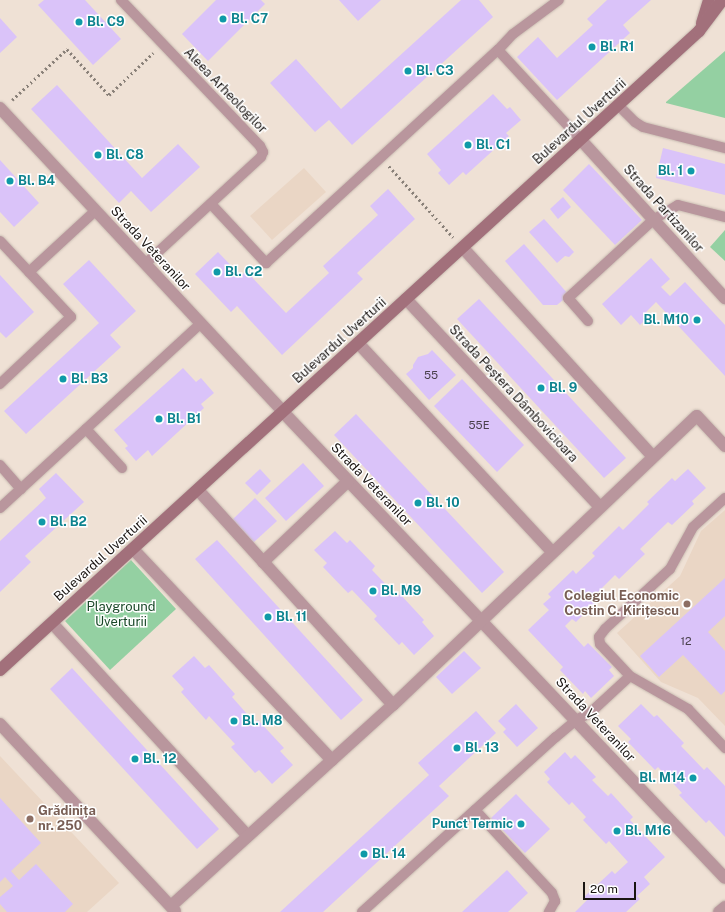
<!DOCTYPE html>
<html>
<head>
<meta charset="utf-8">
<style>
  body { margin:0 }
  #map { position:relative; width:725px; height:912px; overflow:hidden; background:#efe1d5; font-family:"Public Sans",sans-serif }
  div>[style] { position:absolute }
  .built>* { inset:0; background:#ead6c5 }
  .green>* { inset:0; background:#94d0a2 }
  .building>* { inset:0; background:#dac3f9 }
  .path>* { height:2.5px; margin-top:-1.25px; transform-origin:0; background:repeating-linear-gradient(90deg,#898078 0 2px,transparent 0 5px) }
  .roads { filter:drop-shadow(0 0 1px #c9bcb2) drop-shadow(0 0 1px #c9bcb2) }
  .lane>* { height:10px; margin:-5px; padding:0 5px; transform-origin:5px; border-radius:5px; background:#b9969d }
  .street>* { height:12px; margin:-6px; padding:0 6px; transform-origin:6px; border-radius:6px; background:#b9969d }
  .secondary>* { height:12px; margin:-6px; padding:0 6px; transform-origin:6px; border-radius:6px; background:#a2707b }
  .dots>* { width:11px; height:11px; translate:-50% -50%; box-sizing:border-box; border:2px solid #fff; border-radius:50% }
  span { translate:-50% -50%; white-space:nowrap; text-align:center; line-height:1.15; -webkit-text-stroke:3px #fff; paint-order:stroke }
  .number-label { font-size:11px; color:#4a404c }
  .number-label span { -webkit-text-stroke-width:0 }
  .culture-label { font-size:13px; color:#0d838f; font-weight:700 }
  .left { translate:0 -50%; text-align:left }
  .right { translate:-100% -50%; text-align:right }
  .street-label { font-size:13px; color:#1a1512 }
  .education-label { font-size:13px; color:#785e54; font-weight:700 }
  .park-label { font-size:13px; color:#194828 }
  .scale { position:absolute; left:583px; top:882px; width:53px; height:18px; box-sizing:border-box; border:2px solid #1a1512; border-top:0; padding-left:5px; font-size:12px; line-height:14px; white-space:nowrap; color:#1a1512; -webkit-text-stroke:3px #fff; paint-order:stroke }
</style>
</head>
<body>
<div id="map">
  <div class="built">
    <div style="clip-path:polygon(304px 168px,326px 192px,272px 240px,250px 216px)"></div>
    <div style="clip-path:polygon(725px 510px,725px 726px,698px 698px,661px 682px,617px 633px,680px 576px,701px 531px)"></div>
    <div style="clip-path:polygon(0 756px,119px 883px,87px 912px,0 912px)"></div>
  </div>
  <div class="green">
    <div style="clip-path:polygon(725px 51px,725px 118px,666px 103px,666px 102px)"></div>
    <div style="clip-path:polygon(725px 230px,725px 261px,710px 247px)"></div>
    <div style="clip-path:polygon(131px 560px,176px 609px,110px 670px,65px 621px)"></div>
  </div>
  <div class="building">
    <div style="clip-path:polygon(44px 0,85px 0,121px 39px,93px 65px,38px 5px)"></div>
    <div style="clip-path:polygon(216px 0,261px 0,265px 4px,208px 61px,182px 34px)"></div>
    <div style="clip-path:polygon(339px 0,381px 0,358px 21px)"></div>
    <div style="clip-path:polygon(461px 0,479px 0,493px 17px,352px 145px,329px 120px,315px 132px,270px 83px,296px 59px,341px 109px)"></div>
    <div style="clip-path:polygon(607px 0,651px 0,623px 25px,630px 33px,557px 100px,517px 57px,538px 37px,557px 58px,593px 25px,587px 19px)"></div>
    <div style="clip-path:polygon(0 18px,17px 37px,0 53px)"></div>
    <div style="clip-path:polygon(57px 85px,142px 178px,178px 144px,200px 167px,151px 212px,131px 191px,119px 203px,31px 109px)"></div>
    <div style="clip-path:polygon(493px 94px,507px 109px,510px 107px,521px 120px,506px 133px,509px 136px,466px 175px,463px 172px,449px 185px,438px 173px,441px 170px,427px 154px)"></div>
    <div style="clip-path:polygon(663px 148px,725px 164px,725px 195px,656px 178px)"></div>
    <div style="clip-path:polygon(0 160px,39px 203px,14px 227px,0 212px)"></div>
    <div style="clip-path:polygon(589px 164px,642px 220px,615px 245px,563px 190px)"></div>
    <div style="clip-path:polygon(388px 189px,415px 219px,357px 273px,363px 279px,282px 355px,237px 306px,231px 312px,195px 274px,218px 252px,241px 276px,246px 271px,286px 313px,329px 273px,323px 266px,378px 215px,370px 206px)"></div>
    <div style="clip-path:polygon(563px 197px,571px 207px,558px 219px,550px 209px)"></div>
    <div style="clip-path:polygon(544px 219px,574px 252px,569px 257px,565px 256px,557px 263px,529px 232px)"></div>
    <div style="clip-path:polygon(524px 244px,569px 295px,557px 305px,543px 305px,505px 261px)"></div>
    <div style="clip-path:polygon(651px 258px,670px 279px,661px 287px,670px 296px,685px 282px,725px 325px,725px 376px,656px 302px,646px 312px,649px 316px,640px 325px,631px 315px,621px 325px,602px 304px)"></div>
    <div style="clip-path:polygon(89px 260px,136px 311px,110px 335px,121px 347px,26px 434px,4px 411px,99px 323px,63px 284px)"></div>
    <div style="clip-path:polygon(0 275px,34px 312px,6px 338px,0 332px)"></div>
    <div style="clip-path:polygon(479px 299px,626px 458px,604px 478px,457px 319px)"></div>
    <div style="clip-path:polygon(432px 350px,456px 375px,429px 400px,406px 374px,413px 368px,413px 365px,418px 357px,428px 354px)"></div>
    <div style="clip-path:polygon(183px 368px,196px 382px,201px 378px,214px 393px,201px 404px,204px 408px,152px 456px,148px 450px,136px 461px,125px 448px,128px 446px,114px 430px)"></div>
    <div style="clip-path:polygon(462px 379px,524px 445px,497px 472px,434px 406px)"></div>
    <div style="clip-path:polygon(356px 414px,504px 572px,482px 593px,334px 435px)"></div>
    <div style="clip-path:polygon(303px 463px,324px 486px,286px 521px,265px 498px)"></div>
    <div style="clip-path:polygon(260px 469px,271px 481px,257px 495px,245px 483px)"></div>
    <div style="clip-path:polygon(688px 469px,706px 488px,692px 501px,694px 504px,672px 525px,668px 522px,640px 549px,645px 554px,619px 579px,615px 575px,595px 595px,599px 599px,576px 622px,572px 619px,565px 626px,584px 647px,588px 643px,612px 667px,609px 670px,614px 676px,591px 698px,585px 691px,583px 694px,560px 670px,563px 667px,528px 630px,549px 610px,543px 604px,551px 597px,548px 594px,573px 570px,576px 574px,595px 556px,592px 553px,619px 526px,623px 530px,649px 504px,647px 502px,672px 478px,675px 481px)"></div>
    <div style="clip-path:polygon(56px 473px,84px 502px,25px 556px,31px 562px,0 592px,0 541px,46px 498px,39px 489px)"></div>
    <div style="clip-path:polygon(255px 498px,277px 521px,253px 543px,232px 520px)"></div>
    <div style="clip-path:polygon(335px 531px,347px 543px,350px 540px,375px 566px,372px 570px,397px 596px,400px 594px,424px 620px,422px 622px,434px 636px,414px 655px,402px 642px,399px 645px,374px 619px,377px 616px,352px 590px,348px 593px,323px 567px,327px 563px,314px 550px)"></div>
    <div style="clip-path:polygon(217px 540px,363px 700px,341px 720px,195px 559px)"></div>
    <div style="clip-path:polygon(725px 578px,725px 616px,708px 632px,725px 651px,725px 691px,721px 695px,683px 655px,659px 677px,640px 656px)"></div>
    <div style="clip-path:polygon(464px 651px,481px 668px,452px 694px,436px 677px)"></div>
    <div style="clip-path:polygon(194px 656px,205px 668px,209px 665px,235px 694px,232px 697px,255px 723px,258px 720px,284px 748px,280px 751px,293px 765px,272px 784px,259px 770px,255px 773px,231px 747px,235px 744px,209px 716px,206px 720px,181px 692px,184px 689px,172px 676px)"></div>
    <div style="clip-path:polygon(72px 668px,219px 829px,197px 849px,50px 689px)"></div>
    <div style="clip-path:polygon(516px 704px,538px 728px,517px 747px,503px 732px,506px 729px,498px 721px)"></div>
    <div style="clip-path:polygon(641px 704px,654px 717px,657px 715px,684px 743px,681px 746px,704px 770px,707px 767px,725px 786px,725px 837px,709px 820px,706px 823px,679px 795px,682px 793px,658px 767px,655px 770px,628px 742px,631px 739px,618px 726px)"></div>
    <div style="clip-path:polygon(476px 711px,496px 733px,439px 786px,449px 796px,323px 912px,280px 912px,429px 775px,418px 763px)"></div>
    <div style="clip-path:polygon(565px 752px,571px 759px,575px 755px,596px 777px,592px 780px,608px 796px,611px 793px,633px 817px,630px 820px,665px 857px,644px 877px,650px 884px,637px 896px,640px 899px,626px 912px,575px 912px,587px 900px,584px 897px,612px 871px,615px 874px,628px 862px,609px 841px,606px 844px,583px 820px,586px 817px,572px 802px,569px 805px,547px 782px,550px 779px,544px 772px)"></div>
    <div style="clip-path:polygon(516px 794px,550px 829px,525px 853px,491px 818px)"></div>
    <div style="clip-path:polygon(0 798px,41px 843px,11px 871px,19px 880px,36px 864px,73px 904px,65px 912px,7px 912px,0 904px,0 897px,13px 886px,5px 877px,0 882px)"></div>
    <div style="clip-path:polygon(507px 870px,528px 893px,508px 912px,462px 912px)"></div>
  </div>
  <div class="path">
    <div style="left:12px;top:100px;width:75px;rotate:-42.8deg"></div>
    <div style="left:67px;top:49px;width:62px;rotate:47.6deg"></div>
    <div style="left:109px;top:95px;width:61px;rotate:-43.7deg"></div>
    <div style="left:389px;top:166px;width:96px;rotate:48deg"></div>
  </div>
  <div class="roads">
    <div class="lane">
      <div style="left:121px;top:0;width:202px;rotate:46.4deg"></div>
      <div style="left:260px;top:146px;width:7px;rotate:63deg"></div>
      <div style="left:263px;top:152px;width:5px;rotate:112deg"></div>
      <div style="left:261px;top:157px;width:158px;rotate:137.3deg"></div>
      <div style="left:498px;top:50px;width:122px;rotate:47.3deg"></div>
      <div style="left:619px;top:106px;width:23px;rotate:45deg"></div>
      <div style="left:635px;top:122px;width:9px;rotate:32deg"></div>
      <div style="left:643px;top:127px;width:85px;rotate:14.4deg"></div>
      <div style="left:211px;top:204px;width:81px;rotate:47deg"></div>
      <div style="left:266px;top:263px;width:315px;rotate:-42.6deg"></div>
      <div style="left:498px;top:50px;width:22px;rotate:-47deg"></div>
      <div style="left:513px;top:34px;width:57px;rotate:-36.5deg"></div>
      <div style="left:0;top:241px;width:104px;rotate:46.9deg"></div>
      <div style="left:71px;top:317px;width:98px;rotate:136.7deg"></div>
      <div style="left:29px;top:272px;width:90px;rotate:-42.7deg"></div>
      <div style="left:588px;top:321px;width:30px;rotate:-131deg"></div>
      <div style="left:568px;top:298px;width:115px;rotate:-42.5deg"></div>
      <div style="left:653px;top:220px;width:29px;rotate:-31deg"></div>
      <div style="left:678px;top:205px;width:49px;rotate:14.3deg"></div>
      <div style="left:86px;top:429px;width:53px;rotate:47.3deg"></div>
      <div style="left:0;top:465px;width:32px;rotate:49deg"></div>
      <div style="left:725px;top:498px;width:43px;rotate:137.8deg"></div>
      <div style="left:693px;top:527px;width:48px;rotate:118.7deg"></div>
      <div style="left:670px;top:569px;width:88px;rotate:137.3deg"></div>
      <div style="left:605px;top:629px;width:10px;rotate:127deg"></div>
      <div style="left:599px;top:637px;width:7px;rotate:82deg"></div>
      <div style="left:600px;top:644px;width:44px;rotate:46.8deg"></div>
      <div style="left:630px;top:676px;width:67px;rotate:29.6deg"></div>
      <div style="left:688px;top:709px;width:54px;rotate:46.5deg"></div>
      <div style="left:0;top:508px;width:272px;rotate:-42.6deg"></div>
      <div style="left:475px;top:810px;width:113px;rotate:47.1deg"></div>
      <div style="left:552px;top:893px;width:9px;rotate:69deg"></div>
      <div style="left:555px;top:901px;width:13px;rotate:119deg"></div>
      <div style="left:362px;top:912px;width:261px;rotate:-42.1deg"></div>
      <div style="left:556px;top:737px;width:26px;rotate:-40deg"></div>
      <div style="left:576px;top:720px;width:16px;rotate:-27deg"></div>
      <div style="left:590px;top:713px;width:54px;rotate:-42.8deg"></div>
    </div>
    <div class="street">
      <div style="left:0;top:108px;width:415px;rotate:47deg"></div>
      <div style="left:283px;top:412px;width:642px;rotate:46.51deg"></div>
      <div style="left:581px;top:140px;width:214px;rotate:47.7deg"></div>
      <div style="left:463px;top:248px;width:282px;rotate:47.7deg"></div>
      <div style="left:406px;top:299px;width:284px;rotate:47deg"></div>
      <div style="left:358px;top:343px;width:285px;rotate:47.1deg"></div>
      <div style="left:198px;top:490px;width:290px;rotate:47.8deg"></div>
      <div style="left:133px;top:549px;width:290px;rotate:46.7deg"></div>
      <div style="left:263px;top:562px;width:117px;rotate:-43.6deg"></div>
      <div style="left:52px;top:623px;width:289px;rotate:47.4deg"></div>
      <div style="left:0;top:724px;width:256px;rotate:46.9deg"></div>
      <div style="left:171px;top:906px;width:299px;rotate:-42.2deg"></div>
      <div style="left:393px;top:705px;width:419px;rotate:-43.6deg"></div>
      <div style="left:697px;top:416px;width:41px;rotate:47deg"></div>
      <div style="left:719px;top:912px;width:8px;rotate:-40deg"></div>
    </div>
    <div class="secondary">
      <div style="left:702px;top:23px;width:24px;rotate:-73deg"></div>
      <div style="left:0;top:670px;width:947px;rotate:-42.43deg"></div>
      <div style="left:699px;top:31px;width:39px;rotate:-53deg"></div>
    </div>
  </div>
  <div class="dots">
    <div style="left:223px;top:19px;background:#0f9aa8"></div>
    <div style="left:79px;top:22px;background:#0f9aa8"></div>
    <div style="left:592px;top:47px;background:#0f9aa8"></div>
    <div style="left:408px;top:71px;background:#0f9aa8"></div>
    <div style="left:468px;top:145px;background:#0f9aa8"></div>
    <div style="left:98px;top:155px;background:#0f9aa8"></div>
    <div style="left:691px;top:171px;background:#0f9aa8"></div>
    <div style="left:10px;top:181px;background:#0f9aa8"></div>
    <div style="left:217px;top:272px;background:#0f9aa8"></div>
    <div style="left:697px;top:320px;background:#0f9aa8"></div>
    <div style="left:63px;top:379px;background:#0f9aa8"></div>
    <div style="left:541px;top:388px;background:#0f9aa8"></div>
    <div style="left:159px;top:419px;background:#0f9aa8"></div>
    <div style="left:418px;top:503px;background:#0f9aa8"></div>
    <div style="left:42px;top:522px;background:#0f9aa8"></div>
    <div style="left:373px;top:591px;background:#0f9aa8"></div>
    <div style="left:687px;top:604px;background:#8d6e63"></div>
    <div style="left:268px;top:617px;background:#0f9aa8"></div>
    <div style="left:234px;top:721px;background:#0f9aa8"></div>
    <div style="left:457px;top:748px;background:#0f9aa8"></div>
    <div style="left:135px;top:759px;background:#0f9aa8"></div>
    <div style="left:693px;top:778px;background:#0f9aa8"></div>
    <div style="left:30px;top:819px;background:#8d6e63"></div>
    <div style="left:521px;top:824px;background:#0f9aa8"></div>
    <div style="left:617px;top:831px;background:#0f9aa8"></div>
    <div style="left:364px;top:854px;background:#0f9aa8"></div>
  </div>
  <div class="number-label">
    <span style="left:431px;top:375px">55</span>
    <span style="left:479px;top:425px">55E</span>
    <span style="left:686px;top:641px">12</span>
  </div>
  <div class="culture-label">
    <span class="left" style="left:231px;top:19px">Bl. C7</span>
    <span class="left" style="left:87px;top:22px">Bl. C9</span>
    <span class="left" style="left:600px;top:47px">Bl. R1</span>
    <span class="left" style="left:416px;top:71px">Bl. C3</span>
    <span class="left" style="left:476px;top:145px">Bl. C1</span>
    <span class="left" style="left:106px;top:155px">Bl. C8</span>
    <span class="right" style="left:683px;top:171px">Bl. 1</span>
    <span class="left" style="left:18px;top:181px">Bl. B4</span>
    <span class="left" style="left:225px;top:272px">Bl. C2</span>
    <span class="right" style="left:689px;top:320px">Bl. M10</span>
    <span class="left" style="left:71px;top:379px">Bl. B3</span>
    <span class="left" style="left:549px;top:388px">Bl. 9</span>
    <span class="left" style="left:167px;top:419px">Bl. B1</span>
    <span class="left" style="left:426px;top:503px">Bl. 10</span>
    <span class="left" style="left:50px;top:522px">Bl. B2</span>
    <span class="left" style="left:381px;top:591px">Bl. M9</span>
    <span class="left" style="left:276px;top:617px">Bl. 11</span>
    <span class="left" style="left:242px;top:721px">Bl. M8</span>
    <span class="left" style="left:465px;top:748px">Bl. 13</span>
    <span class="left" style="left:143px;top:759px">Bl. 12</span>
    <span class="right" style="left:685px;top:778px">Bl. M14</span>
    <span class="right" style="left:513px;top:824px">Punct Termic</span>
    <span class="left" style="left:625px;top:831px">Bl. M16</span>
    <span class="left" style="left:372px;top:854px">Bl. 14</span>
  </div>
  <div class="street-label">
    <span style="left:225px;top:91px;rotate:46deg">Aleea Arheologilor</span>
    <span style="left:580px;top:122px;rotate:-42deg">Bulevardul Uverturii</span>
    <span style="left:663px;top:209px;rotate:48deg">Strada Partizanilor</span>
    <span style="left:150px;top:249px;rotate:47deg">Strada Veteranilor</span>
    <span style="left:340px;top:341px;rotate:-42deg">Bulevardul Uverturii</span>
    <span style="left:513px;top:394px;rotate:47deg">Strada Peștera Dâmbovicioara</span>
    <span style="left:371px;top:485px;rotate:46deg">Strada Veteranilor</span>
    <span style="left:101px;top:559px;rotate:-42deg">Bulevardul Uverturii</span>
    <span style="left:595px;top:720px;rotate:47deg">Strada Veteranilor</span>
  </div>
  <div class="education-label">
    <span class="right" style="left:679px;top:604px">Colegiul Economic<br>Costin C. Kirițescu</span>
    <span class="left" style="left:38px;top:819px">Grădinița<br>nr. 250</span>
  </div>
  <div class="park-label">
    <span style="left:121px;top:615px">Playground<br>Uverturii</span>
  </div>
  <div class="scale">20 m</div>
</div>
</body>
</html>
